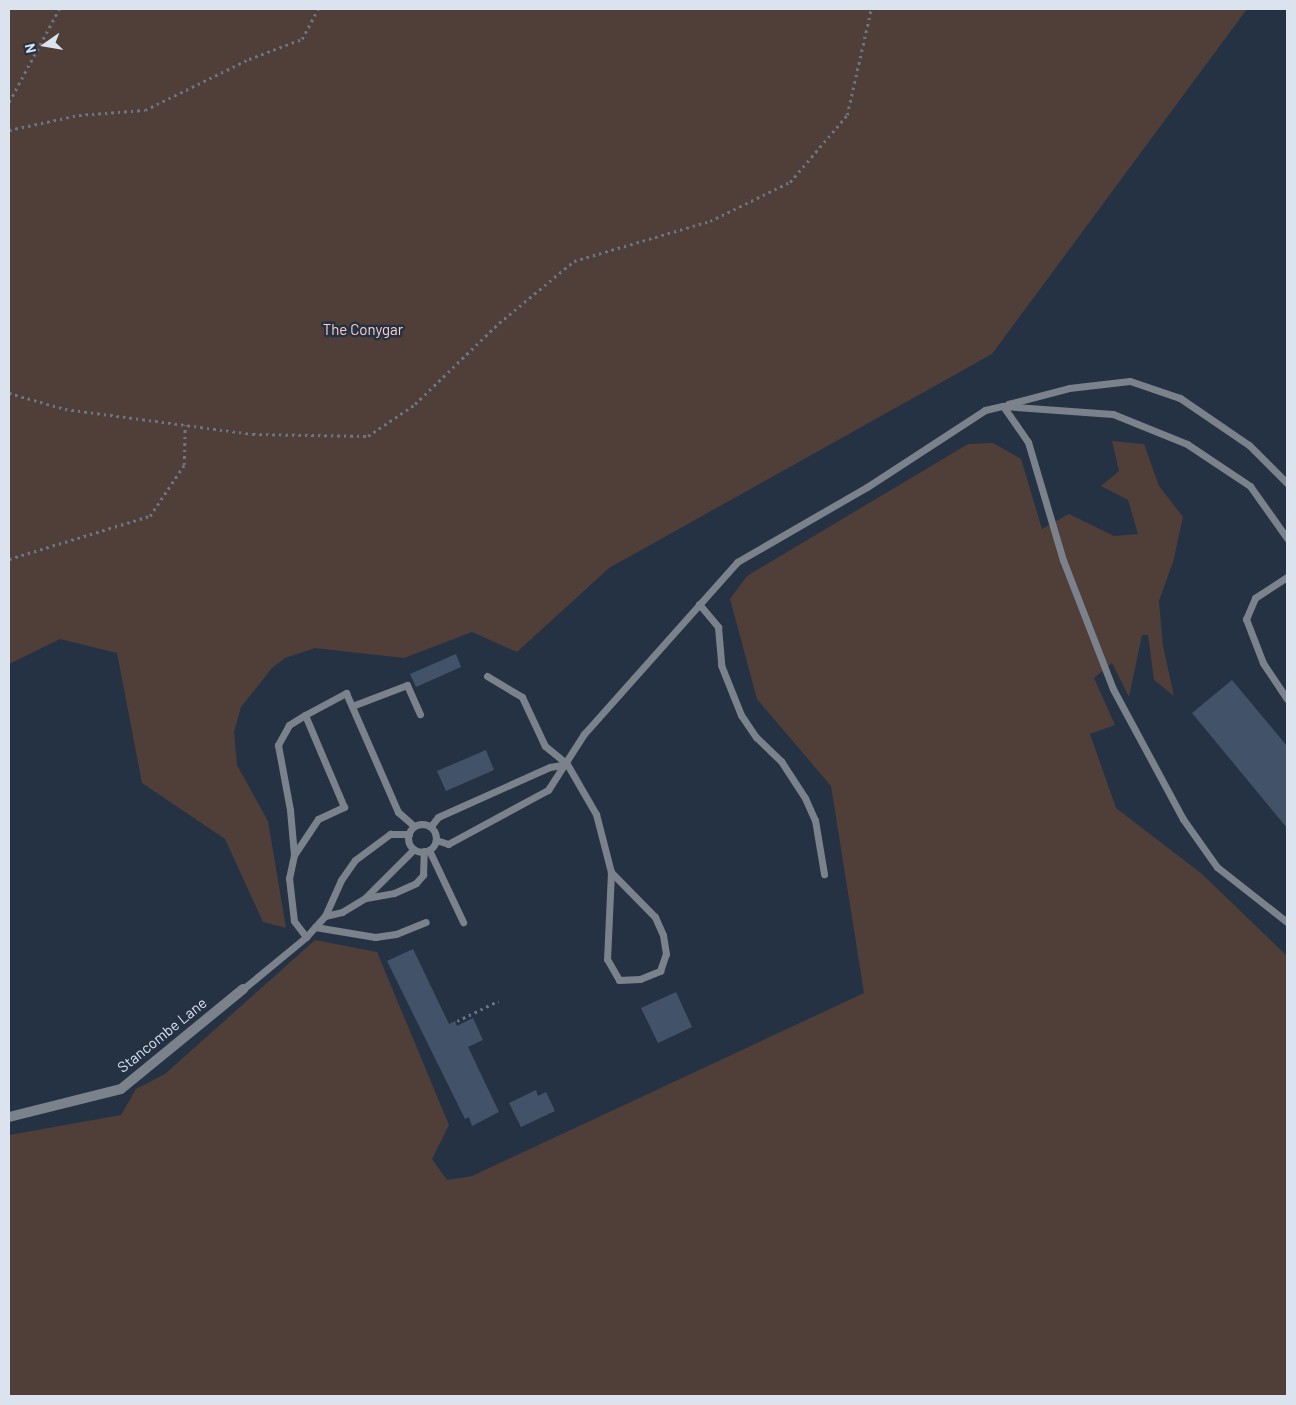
<!DOCTYPE html>
<html>
<head>
<meta charset="utf-8">
<style>
  body { margin:0 }
  #map { position:relative; width:1296px; height:1405px; overflow:hidden; background:#253244; font-family:Barlow,sans-serif }
  div>[style] { position:absolute }
  .green>* { inset:0; background:#503e39 }
  .building>* { inset:0; background:#425369 }
  .path>* { height:2.5px; margin-top:-1.25px; transform-origin:0; background:repeating-linear-gradient(90deg,#6a7685 0 2.5px,transparent 0 6.5px) }
  .lane>* { height:7px; margin:-3.5px; padding:0 3.5px; transform-origin:3.5px; border-radius:3.5px; background:#7b828b }
  .lane>.ring { margin:-3.5px; padding:0; box-sizing:content-box; background:none; border:7px solid #7b828b; border-radius:50% }
  .street>* { height:10px; margin:-5px; padding:0 5px; transform-origin:5px; border-radius:5px; background:#7b828b }
  span { translate:-50% -50%; white-space:nowrap; text-align:center; line-height:1.15; -webkit-text-stroke:5px #253244; paint-order:stroke }
  .park-label { font-size:15px; color:#ffcec0 }
  .street-label { font-size:15px; color:#dae3ee }
  .frame { position:absolute; inset:0; border:10px solid #dae3ee; pointer-events:none }
  .north { position:absolute; left:20px; top:20px; width:50px; height:50px; -webkit-text-stroke:4px #253244; paint-order:stroke; rotate:257deg; font-size:14px; font-weight:700; line-height:20px; text-align:center; color:#dae3ee }
  .north::after { content:''; display:block; margin:auto; width:18px; height:22px; background:#dae3ee; clip-path:polygon(50% 0,100% 100%,50% 72%,0 100%) }
</style>
</head>
<body>
<div id="map">
  <div class="green">
    <div style="clip-path:polygon(9px 9px,1247px 9px,992px 354px,609px 568px,517px 652px,472px 632px,404px 658px,315px 648px,285px 658px,272px 668px,241px 707px,234px 732px,237px 765px,268px 821px,286px 928px,263px 922px,225px 839px,142px 783px,117px 653px,60px 639px,9px 664px)"></div>
    <div style="clip-path:polygon(1112px 441px,1144px 444px,1159px 486px,1183px 517px,1173px 562px,1159px 601px,1163px 646px,1174px 696px,1154px 680px,1148px 635px,1142px 635px,1129px 697px,1112px 663px,1094px 678px,1115px 725px,1090px 734px,1116px 808px,1202px 874px,1287px 956px,1287px 1396px,9px 1396px,9px 1135px,121px 1115px,136px 1089px,165px 1074px,315px 940px,377px 952px,449px 1125px,432px 1159px,447px 1180px,472px 1176px,864px 993px,831px 786px,757px 699px,730px 599px,747px 576px,968px 444px,993px 443px,1021px 459px,1042px 529px,1069px 514px,1114px 536px,1138px 534px,1128px 500px,1101px 486px,1119px 471px)"></div>
  </div>
  <div class="building">
    <div style="clip-path:polygon(456px 654px,461px 667px,416px 687px,410px 674px)"></div>
    <div style="clip-path:polygon(1232px 680px,1287px 746px,1287px 828px,1192px 713px)"></div>
    <div style="clip-path:polygon(486px 750px,494px 770px,446px 791px,437px 771px)"></div>
    <div style="clip-path:polygon(413px 949px,449px 1024px,455px 1021px,457px 1026px,473px 1018px,483px 1040px,468px 1047px,499px 1112px,472px 1126px,469px 1117px,465px 1119px,387px 961px)"></div>
    <div style="clip-path:polygon(676px 992px,692px 1027px,658px 1043px,641px 1008px)"></div>
    <div style="clip-path:polygon(536px 1090px,538px 1096px,546px 1092px,555px 1111px,521px 1127px,509px 1103px)"></div>
  </div>
  <div class="path">
    <div style="left:9px;top:102px;width:106px;rotate:-61.7deg"></div>
    <div style="left:9px;top:130px;width:72px;rotate:-12.1deg"></div>
    <div style="left:79px;top:115px;width:66px;rotate:-4.3deg"></div>
    <div style="left:145px;top:110px;width:116px;rotate:-26.1deg"></div>
    <div style="left:249px;top:59px;width:57px;rotate:-20.7deg"></div>
    <div style="left:302px;top:39px;width:34px;rotate:-62deg"></div>
    <div style="left:9px;top:393px;width:58px;rotate:15.9deg"></div>
    <div style="left:65px;top:409px;width:190px;rotate:7.6deg"></div>
    <div style="left:253px;top:434px;width:115px;rotate:1deg"></div>
    <div style="left:368px;top:436px;width:57px;rotate:-34.2deg"></div>
    <div style="left:415px;top:404px;width:117px;rotate:-44deg"></div>
    <div style="left:499px;top:323px;width:97px;rotate:-39.6deg"></div>
    <div style="left:574px;top:261px;width:142px;rotate:-16.4deg"></div>
    <div style="left:710px;top:221px;width:89px;rotate:-26deg"></div>
    <div style="left:790px;top:182px;width:88px;rotate:-49.6deg"></div>
    <div style="left:847px;top:115px;width:109px;rotate:-77.2deg"></div>
    <div style="left:9px;top:559px;width:147px;rotate:-17deg"></div>
    <div style="left:150px;top:516px;width:61px;rotate:-56.3deg"></div>
    <div style="left:184px;top:465px;width:40px;rotate:-88.6deg"></div>
    <div style="left:457px;top:1021px;width:46px;rotate:-26deg"></div>
  </div>
  <div class="lane">
    <div style="left:1008px;top:404px;width:63px;rotate:-14.7deg"></div>
    <div style="left:1069px;top:388px;width:61px;rotate:-6.5deg"></div>
    <div style="left:1130px;top:381px;width:53px;rotate:18.8deg"></div>
    <div style="left:1180px;top:398px;width:83px;rotate:34.3deg"></div>
    <div style="left:1249px;top:445px;width:54px;rotate:45deg"></div>
    <div style="left:1003px;top:406px;width:110px;rotate:4.2deg"></div>
    <div style="left:1113px;top:414px;width:80px;rotate:22.1deg"></div>
    <div style="left:1187px;top:444px;width:76px;rotate:33.7deg"></div>
    <div style="left:1250px;top:486px;width:64px;rotate:54.6deg"></div>
    <div style="left:1287px;top:577px;width:38px;rotate:147deg"></div>
    <div style="left:1255px;top:598px;width:23px;rotate:113deg"></div>
    <div style="left:1246px;top:619px;width:47px;rotate:68.9deg"></div>
    <div style="left:1263px;top:663px;width:43px;rotate:56.3deg"></div>
    <div style="left:699px;top:604px;width:30px;rotate:50deg"></div>
    <div style="left:718px;top:627px;width:38px;rotate:85deg"></div>
    <div style="left:721px;top:665px;width:54px;rotate:68.2deg"></div>
    <div style="left:741px;top:715px;width:27px;rotate:56deg"></div>
    <div style="left:756px;top:737px;width:35px;rotate:44deg"></div>
    <div style="left:781px;top:761px;width:44px;rotate:57deg"></div>
    <div style="left:805px;top:798px;width:24px;rotate:66deg"></div>
    <div style="left:815px;top:820px;width:55px;rotate:80.5deg"></div>
    <div style="left:487px;top:676px;width:41px;rotate:31deg"></div>
    <div style="left:522px;top:697px;width:54px;rotate:64.9deg"></div>
    <div style="left:545px;top:746px;width:28px;rotate:39deg"></div>
    <div style="left:567px;top:764px;width:58px;rotate:59.9deg"></div>
    <div style="left:596px;top:814px;width:60px;rotate:75.5deg"></div>
    <div style="left:611px;top:872px;width:87px;rotate:92.6deg"></div>
    <div style="left:607px;top:959px;width:24px;rotate:60deg"></div>
    <div style="left:619px;top:980px;width:21px;rotate:-3deg"></div>
    <div style="left:640px;top:979px;width:22px;rotate:-22deg"></div>
    <div style="left:660px;top:971px;width:18px;rotate:-71deg"></div>
    <div style="left:666px;top:954px;width:19px;rotate:-99deg"></div>
    <div style="left:663px;top:935px;width:20px;rotate:-114deg"></div>
    <div style="left:655px;top:917px;width:63px;rotate:-134.4deg"></div>
    <div style="left:352px;top:706px;width:59px;rotate:-20.9deg"></div>
    <div style="left:407px;top:685px;width:32px;rotate:66deg"></div>
    <div style="left:305px;top:715px;width:19px;rotate:148deg"></div>
    <div style="left:289px;top:725px;width:23px;rotate:119deg"></div>
    <div style="left:278px;top:745px;width:66px;rotate:79.5deg"></div>
    <div style="left:290px;top:810px;width:45px;rotate:84.9deg"></div>
    <div style="left:294px;top:855px;width:24px;rotate:102deg"></div>
    <div style="left:289px;top:878px;width:43px;rotate:83.4deg"></div>
    <div style="left:294px;top:921px;width:20px;rotate:53deg"></div>
    <div class="ring" style="left:408px;top:824px;width:21px;height:21px"></div>
    <div style="left:431px;top:826px;width:11px;rotate:-52deg"></div>
    <div style="left:438px;top:817px;width:123px;rotate:-24.1deg"></div>
    <div style="left:550px;top:767px;width:17px;rotate:-10deg"></div>
    <div style="left:436px;top:840px;width:13px;rotate:18deg"></div>
    <div style="left:448px;top:844px;width:114px;rotate:-28.4deg"></div>
    <div style="left:548px;top:790px;width:67px;rotate:-57.3deg"></div>
    <div style="left:584px;top:734px;width:230px;rotate:-48.3deg"></div>
    <div style="left:737px;top:562px;width:150px;rotate:-30deg"></div>
    <div style="left:867px;top:487px;width:141px;rotate:-33.1deg"></div>
    <div style="left:985px;top:410px;width:18px;rotate:-13deg"></div>
    <div style="left:1003px;top:406px;width:44px;rotate:55.2deg"></div>
    <div style="left:1028px;top:442px;width:123px;rotate:73.5deg"></div>
    <div style="left:1063px;top:560px;width:138px;rotate:68.8deg"></div>
    <div style="left:1113px;top:689px;width:148px;rotate:61.7deg"></div>
    <div style="left:1183px;top:819px;width:59px;rotate:54.7deg"></div>
    <div style="left:1217px;top:867px;width:89px;rotate:38.2deg"></div>
    <div style="left:429px;top:850px;width:80px;rotate:64.7deg"></div>
    <div style="left:294px;top:855px;width:43px;rotate:-56.3deg"></div>
    <div style="left:318px;top:819px;width:29px;rotate:-25deg"></div>
    <div style="left:344px;top:807px;width:100px;rotate:-113deg"></div>
    <div style="left:305px;top:715px;width:47px;rotate:-28.2deg"></div>
    <div style="left:346px;top:693px;width:130px;rotate:66.4deg"></div>
    <div style="left:398px;top:812px;width:21px;rotate:41deg"></div>
    <div style="left:366px;top:898px;width:28px;rotate:-10deg"></div>
    <div style="left:394px;top:893px;width:24px;rotate:-24deg"></div>
    <div style="left:416px;top:883px;width:11px;rotate:-49deg"></div>
    <div style="left:423px;top:875px;width:24px;rotate:-88deg"></div>
    <div style="left:325px;top:916px;width:17px;rotate:-13deg"></div>
    <div style="left:342px;top:912px;width:27px;rotate:-31deg"></div>
    <div style="left:365px;top:898px;width:69px;rotate:-45deg"></div>
    <div style="left:315px;top:927px;width:61px;rotate:9.5deg"></div>
    <div style="left:375px;top:937px;width:21px;rotate:-8deg"></div>
    <div style="left:396px;top:934px;width:32px;rotate:-22deg"></div>
    <div style="left:243px;top:989px;width:82px;rotate:-39.5deg"></div>
    <div style="left:306px;top:937px;width:28px;rotate:-48deg"></div>
    <div style="left:325px;top:916px;width:39px;rotate:-66deg"></div>
    <div style="left:341px;top:880px;width:24px;rotate:-55deg"></div>
    <div style="left:355px;top:860px;width:44px;rotate:-36.6deg"></div>
    <div style="left:390px;top:834px;width:19px"></div>
  </div>
  <div class="street">
    <div style="left:9px;top:1117px;width:115px;rotate:-14deg"></div>
    <div style="left:121px;top:1089px;width:158px;rotate:-39.3deg"></div>
  </div>
  <div class="park-label">
    <span style="left:363px;top:330px">The Conygar</span>
  </div>
  <div class="street-label">
    <span style="left:162px;top:1035px;rotate:-39deg">Stancombe Lane</span>
  </div>
  <div class="frame"></div>
  <div class="north">N</div>
</div>
</body>
</html>
